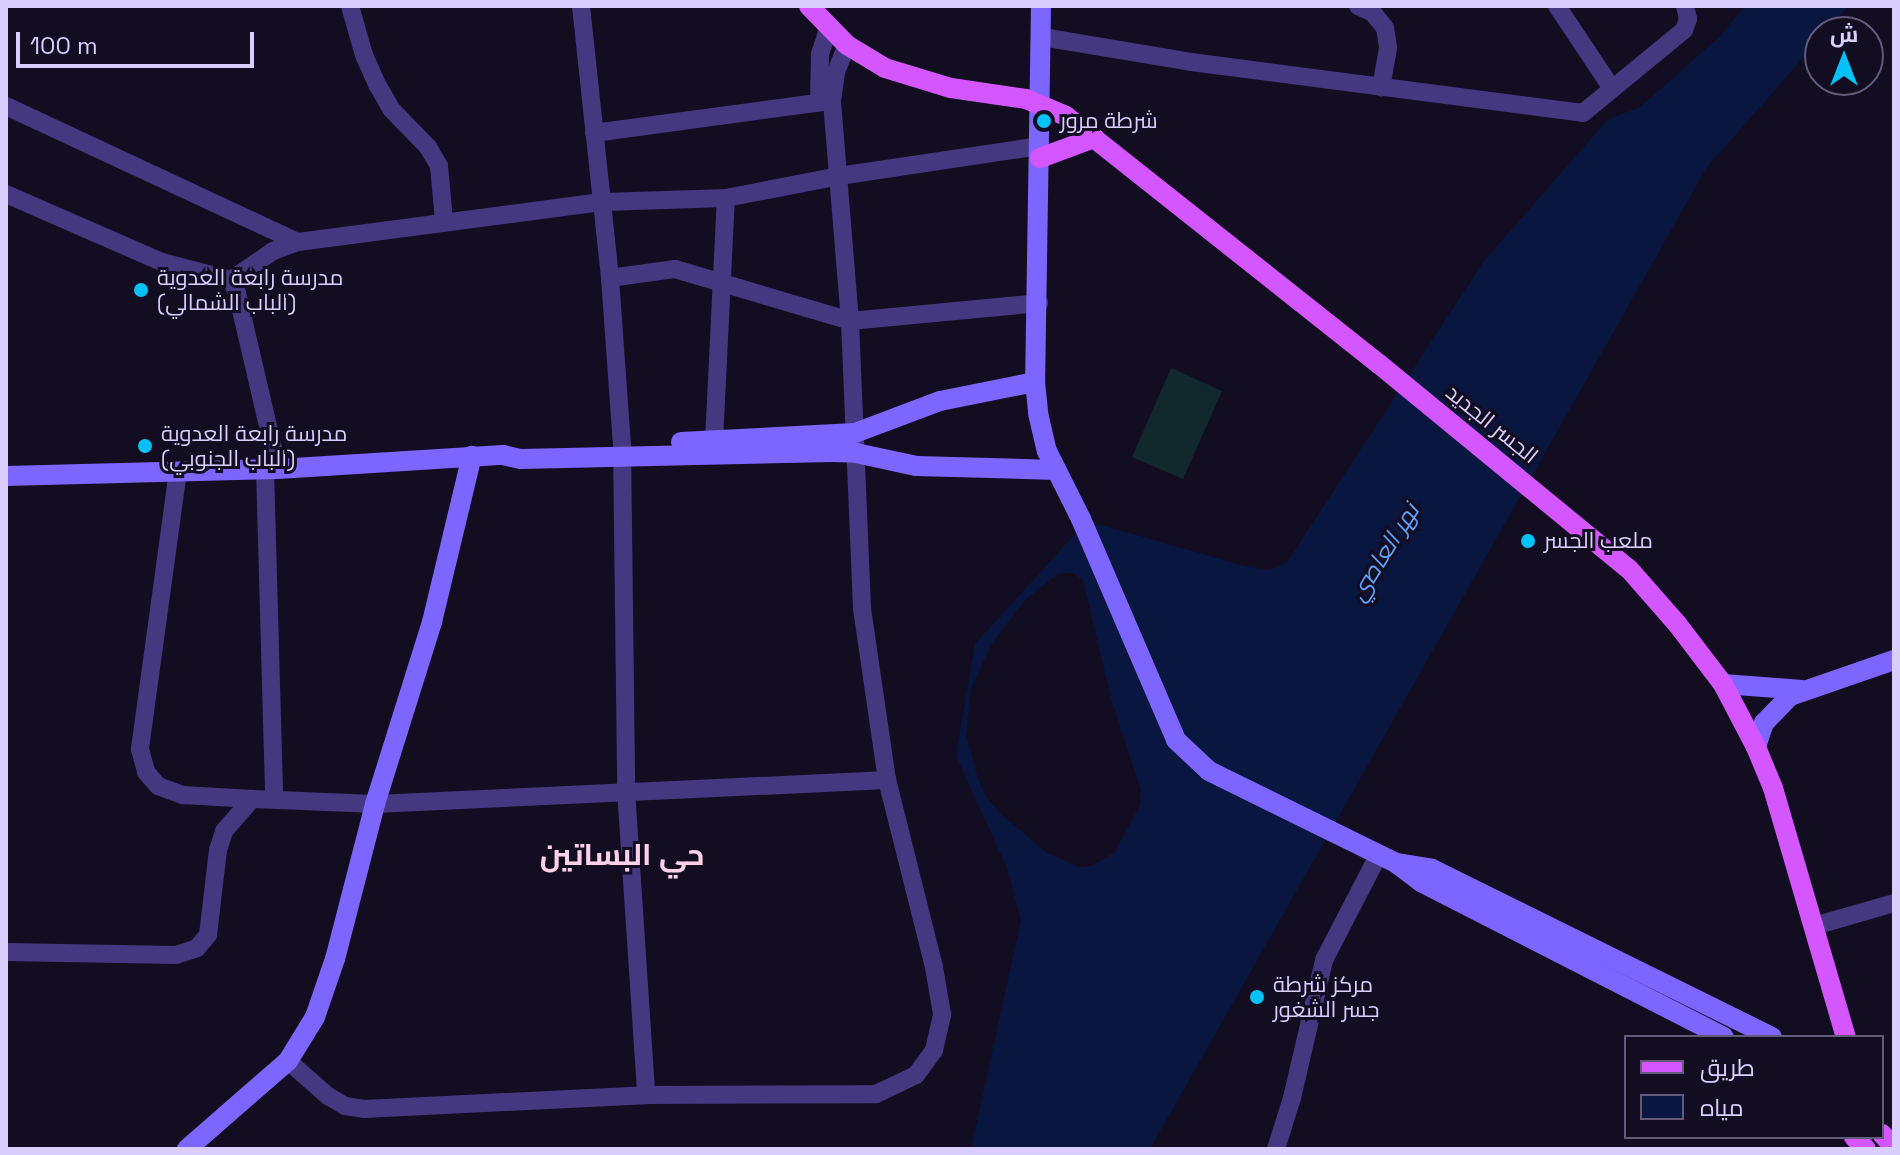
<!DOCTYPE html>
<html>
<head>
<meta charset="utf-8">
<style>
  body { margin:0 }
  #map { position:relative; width:1900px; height:1155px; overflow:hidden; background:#130d22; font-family:"Space Grotesk",Cairo,sans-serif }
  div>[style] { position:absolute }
  .green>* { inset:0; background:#11292c }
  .water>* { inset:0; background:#09163f }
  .street>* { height:18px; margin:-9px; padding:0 9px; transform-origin:9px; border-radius:9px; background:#443881 }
  .secondary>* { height:20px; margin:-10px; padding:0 10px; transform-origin:10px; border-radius:10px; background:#7d66ff }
  .primary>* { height:20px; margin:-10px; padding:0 10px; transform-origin:10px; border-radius:10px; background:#d456ff }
  .dots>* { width:22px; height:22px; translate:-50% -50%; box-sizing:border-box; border:4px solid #130d22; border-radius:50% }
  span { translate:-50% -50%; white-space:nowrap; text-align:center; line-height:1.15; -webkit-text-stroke:6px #130d22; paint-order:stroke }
  .poi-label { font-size:22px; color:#daceff }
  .left { translate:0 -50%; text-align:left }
  .street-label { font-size:22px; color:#daceff }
  .water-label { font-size:24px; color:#5da0ff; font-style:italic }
  .district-label { font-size:30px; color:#ffd0e8; font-weight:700 }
  .frame { position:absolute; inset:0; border:8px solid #daceff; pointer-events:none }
  .legend { position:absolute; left:1624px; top:1035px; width:260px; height:104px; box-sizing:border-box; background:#130d22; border:2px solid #635a7a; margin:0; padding:10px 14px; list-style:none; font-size:24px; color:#daceff }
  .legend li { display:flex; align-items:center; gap:16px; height:40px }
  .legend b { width:40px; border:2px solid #635a7a }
  .north { position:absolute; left:1804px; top:16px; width:80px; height:80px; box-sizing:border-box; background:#130d22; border:2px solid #635a7a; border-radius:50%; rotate:0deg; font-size:22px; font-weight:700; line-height:32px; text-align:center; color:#daceff }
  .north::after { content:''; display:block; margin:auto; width:28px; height:36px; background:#01c1f9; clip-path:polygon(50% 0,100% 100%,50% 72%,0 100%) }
  .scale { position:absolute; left:16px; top:32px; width:238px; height:36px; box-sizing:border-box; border:4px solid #daceff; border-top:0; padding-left:10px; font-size:24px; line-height:28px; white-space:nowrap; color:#daceff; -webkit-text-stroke:6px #130d22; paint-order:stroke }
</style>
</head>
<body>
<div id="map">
  <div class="green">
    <div style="clip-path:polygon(1171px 368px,1222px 391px,1183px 479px,1132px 457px)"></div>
  </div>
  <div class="water">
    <div style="clip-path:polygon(evenodd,1745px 6px,1848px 6px,1826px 32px,1820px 32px,1820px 39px,1707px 167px,1150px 1149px,971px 1149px,1021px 920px,1007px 868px,956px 756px,975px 644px,1075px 534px,1098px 524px,1248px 567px,1270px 570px,1287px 562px,1484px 261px,1607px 120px,1640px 107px,1719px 37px,1745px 6px,1059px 573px,1072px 573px,1083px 580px,1112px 702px,1141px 790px,1140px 805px,1115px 852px,1091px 866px,1079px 867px,1046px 852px,1003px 816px,986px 797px,978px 779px,966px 734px,971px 689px,992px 643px,1025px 600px,1059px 573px)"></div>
  </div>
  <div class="street">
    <div style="left:350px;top:6px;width:51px;rotate:74.1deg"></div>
    <div style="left:364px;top:55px;width:34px;rotate:66deg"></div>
    <div style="left:378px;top:86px;width:28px;rotate:60deg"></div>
    <div style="left:392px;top:110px;width:52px;rotate:45.8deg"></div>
    <div style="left:428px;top:147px;width:22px;rotate:60deg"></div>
    <div style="left:439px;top:166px;width:55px;rotate:84.8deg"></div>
    <div style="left:581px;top:6px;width:274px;rotate:83.9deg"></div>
    <div style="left:610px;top:278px;width:167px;rotate:85.9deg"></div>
    <div style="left:622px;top:445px;width:345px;rotate:89.3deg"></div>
    <div style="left:626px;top:790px;width:306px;rotate:86.2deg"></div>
    <div style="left:1358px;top:6px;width:17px;rotate:25deg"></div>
    <div style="left:1373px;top:13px;width:19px;rotate:51deg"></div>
    <div style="left:1385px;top:28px;width:20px;rotate:81deg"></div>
    <div style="left:1388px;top:48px;width:40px;rotate:100deg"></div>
    <div style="left:1557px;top:6px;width:97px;rotate:56.3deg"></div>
    <div style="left:1042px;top:37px;width:151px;rotate:9.5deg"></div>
    <div style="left:1191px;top:62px;width:395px;rotate:7.4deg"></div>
    <div style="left:1583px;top:113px;width:131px;rotate:-39.4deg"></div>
    <div style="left:1684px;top:30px;width:12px;rotate:-70deg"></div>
    <div style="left:1688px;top:19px;width:13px;rotate:-103deg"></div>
    <div style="left:819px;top:102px;width:48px;rotate:-88.8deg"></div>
    <div style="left:820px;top:54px;width:28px;rotate:-72deg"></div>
    <div style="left:6px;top:106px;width:322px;rotate:25deg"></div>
    <div style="left:594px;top:133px;width:240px;rotate:-7.7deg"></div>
    <div style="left:6px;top:194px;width:170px;rotate:23.6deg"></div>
    <div style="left:162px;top:262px;width:71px;rotate:14.6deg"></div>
    <div style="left:231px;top:280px;width:14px;rotate:65deg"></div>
    <div style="left:237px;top:293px;width:181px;rotate:76.9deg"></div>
    <div style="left:610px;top:278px;width:66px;rotate:-7.9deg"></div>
    <div style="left:675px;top:269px;width:183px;rotate:16.5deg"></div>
    <div style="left:850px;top:321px;width:190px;rotate:-5.4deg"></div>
    <div style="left:231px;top:280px;width:51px;rotate:-34.6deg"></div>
    <div style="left:273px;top:251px;width:27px;rotate:-20deg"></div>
    <div style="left:298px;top:242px;width:308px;rotate:-7.5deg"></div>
    <div style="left:603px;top:202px;width:123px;rotate:-1.9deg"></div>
    <div style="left:726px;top:198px;width:115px;rotate:-11deg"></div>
    <div style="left:839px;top:176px;width:202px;rotate:-8.5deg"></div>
    <div style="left:714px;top:441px;width:243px;rotate:-87.2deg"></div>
    <div style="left:265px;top:469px;width:330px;rotate:88.4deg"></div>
    <div style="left:178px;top:471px;width:281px;rotate:97.8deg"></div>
    <div style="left:140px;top:749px;width:24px;rotate:75deg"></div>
    <div style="left:146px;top:772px;width:18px;rotate:49deg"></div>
    <div style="left:158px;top:786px;width:27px;rotate:20deg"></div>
    <div style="left:183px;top:795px;width:69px;rotate:3.3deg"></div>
    <div style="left:1814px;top:926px;width:83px;rotate:-16deg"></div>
    <div style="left:6px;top:952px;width:170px;rotate:1deg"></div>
    <div style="left:176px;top:955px;width:22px;rotate:-18deg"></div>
    <div style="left:197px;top:948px;width:17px;rotate:-50deg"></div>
    <div style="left:208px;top:935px;width:86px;rotate:-83.3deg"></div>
    <div style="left:218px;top:850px;width:20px;rotate:-72deg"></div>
    <div style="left:224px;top:831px;width:43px;rotate:-48.8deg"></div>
    <div style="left:252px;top:799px;width:123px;rotate:2.3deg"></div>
    <div style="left:375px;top:804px;width:513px;rotate:-2.68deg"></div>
    <div style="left:288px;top:1061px;width:53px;rotate:41.2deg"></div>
    <div style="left:328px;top:1096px;width:20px;rotate:30deg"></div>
    <div style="left:345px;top:1106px;width:19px;rotate:9deg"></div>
    <div style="left:364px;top:1109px;width:282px;rotate:-2.8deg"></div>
    <div style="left:646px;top:1095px;width:230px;rotate:-0.2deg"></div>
    <div style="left:876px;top:1094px;width:44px;rotate:-25.4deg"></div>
    <div style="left:916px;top:1075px;width:31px;rotate:-54deg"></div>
    <div style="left:934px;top:1050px;width:37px;rotate:-77deg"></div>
    <div style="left:942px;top:1014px;width:48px;rotate:-99.7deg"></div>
    <div style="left:934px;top:967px;width:193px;rotate:-104.1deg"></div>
    <div style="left:887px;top:780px;width:174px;rotate:-98.3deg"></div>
    <div style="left:862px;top:608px;width:287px;rotate:-92.4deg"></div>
    <div style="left:850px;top:321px;width:221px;rotate:-94.7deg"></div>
    <div style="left:832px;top:101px;width:29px;rotate:-82deg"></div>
    <div style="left:836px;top:72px;width:29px;rotate:-68deg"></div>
    <div style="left:1276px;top:1149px;width:53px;rotate:-72.6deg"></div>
    <div style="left:1292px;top:1098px;width:142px;rotate:-76.9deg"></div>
    <div style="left:1324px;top:960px;width:119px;rotate:-62.6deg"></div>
  </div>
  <div class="secondary">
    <div style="left:1041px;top:6px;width:376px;rotate:90.9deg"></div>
    <div style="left:1035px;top:382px;width:31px;rotate:84deg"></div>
    <div style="left:1038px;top:413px;width:39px;rotate:77deg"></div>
    <div style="left:1047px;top:451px;width:76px;rotate:63.4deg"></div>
    <div style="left:1081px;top:519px;width:241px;rotate:66.7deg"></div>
    <div style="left:1176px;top:740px;width:45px;rotate:43.2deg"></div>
    <div style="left:1209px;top:771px;width:208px;rotate:26.2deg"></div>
    <div style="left:1396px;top:863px;width:31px;rotate:37deg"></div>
    <div style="left:1421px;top:882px;width:340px;rotate:27.1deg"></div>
    <div style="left:681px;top:442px;width:174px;rotate:-3deg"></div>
    <div style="left:855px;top:433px;width:91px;rotate:-20.6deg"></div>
    <div style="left:940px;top:401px;width:97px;rotate:-11.3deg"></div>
    <div style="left:6px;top:476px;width:272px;rotate:-1.5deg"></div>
    <div style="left:278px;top:469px;width:225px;rotate:-3.6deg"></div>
    <div style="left:503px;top:455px;width:18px;rotate:13deg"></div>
    <div style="left:521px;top:459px;width:312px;rotate:-1.3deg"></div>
    <div style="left:833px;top:452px;width:23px;rotate:2deg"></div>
    <div style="left:856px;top:453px;width:61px;rotate:12.2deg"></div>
    <div style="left:916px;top:466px;width:140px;rotate:1.6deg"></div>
    <div style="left:1723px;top:684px;width:79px;rotate:4.3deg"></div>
    <div style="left:1756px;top:747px;width:25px;rotate:-72deg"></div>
    <div style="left:1764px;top:723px;width:37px;rotate:-46deg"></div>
    <div style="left:1790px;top:696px;width:110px;rotate:-19.1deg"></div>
    <div style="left:1396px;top:863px;width:36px;rotate:9deg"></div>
    <div style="left:1432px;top:869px;width:379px;rotate:26.3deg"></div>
    <div style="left:187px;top:1149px;width:134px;rotate:-41.1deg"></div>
    <div style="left:288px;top:1061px;width:52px;rotate:-58.5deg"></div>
    <div style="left:315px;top:1017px;width:61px;rotate:-71deg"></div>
    <div style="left:335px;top:959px;width:160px;rotate:-75.5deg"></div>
    <div style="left:375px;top:804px;width:191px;rotate:-72.6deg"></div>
    <div style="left:432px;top:622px;width:171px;rotate:-76.5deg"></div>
  </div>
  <div class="primary">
    <div style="left:809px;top:6px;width:54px;rotate:45.7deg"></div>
    <div style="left:847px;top:45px;width:44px;rotate:31.2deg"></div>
    <div style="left:885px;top:68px;width:69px;rotate:16.9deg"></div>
    <div style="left:951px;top:88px;width:76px;rotate:8.3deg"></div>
    <div style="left:1026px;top:99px;width:43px;rotate:23deg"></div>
    <div style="left:1066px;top:116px;width:399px;rotate:38.4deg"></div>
    <div style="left:1379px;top:364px;width:323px;rotate:39.4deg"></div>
    <div style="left:1629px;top:569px;width:74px;rotate:48.8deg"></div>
    <div style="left:1678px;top:625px;width:74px;rotate:52.7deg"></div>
    <div style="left:1723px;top:684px;width:71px;rotate:62.4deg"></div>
    <div style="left:1756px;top:747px;width:44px;rotate:67.5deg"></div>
    <div style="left:1773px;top:788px;width:259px;rotate:73.7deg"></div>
    <div style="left:1040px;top:158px;width:58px;rotate:-20.3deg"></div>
    <div style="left:1882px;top:1134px;width:18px;rotate:47deg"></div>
    <div style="left:1854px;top:1137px;width:17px;rotate:45deg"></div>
  </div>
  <div class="dots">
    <div style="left:1044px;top:121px;background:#01c1f9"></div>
    <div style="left:141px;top:290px;background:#01c1f9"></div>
    <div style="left:145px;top:446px;background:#01c1f9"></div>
    <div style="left:1528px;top:541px;background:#01c1f9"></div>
    <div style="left:1257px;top:997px;background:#01c1f9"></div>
  </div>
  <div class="poi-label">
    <span class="left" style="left:1060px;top:121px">شرطة مرور</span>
    <span class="left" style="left:157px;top:290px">مدرسة رابعة العدوية<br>(الباب الشمالي)</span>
    <span class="left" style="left:161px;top:446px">مدرسة رابعة العدوية<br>(الباب الجنوبي)</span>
    <span class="left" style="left:1544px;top:541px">ملعب الجسر</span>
    <span class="left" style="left:1273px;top:997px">مركز شرطة<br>جسر الشغور</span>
  </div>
  <div class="street-label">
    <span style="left:1492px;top:424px;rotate:39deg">الجسر الجديد</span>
  </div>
  <div class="water-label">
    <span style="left:1384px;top:552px;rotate:-58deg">نهر العاصي</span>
  </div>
  <div class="district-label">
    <span style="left:622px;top:855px">حي البساتين</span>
  </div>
  <div class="frame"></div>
  <ul class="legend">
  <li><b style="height:10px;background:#d456ff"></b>طريق</li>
  <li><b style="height:22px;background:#09163f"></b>مياه</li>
  </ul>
  <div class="north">ش</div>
  <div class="scale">100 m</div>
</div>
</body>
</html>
